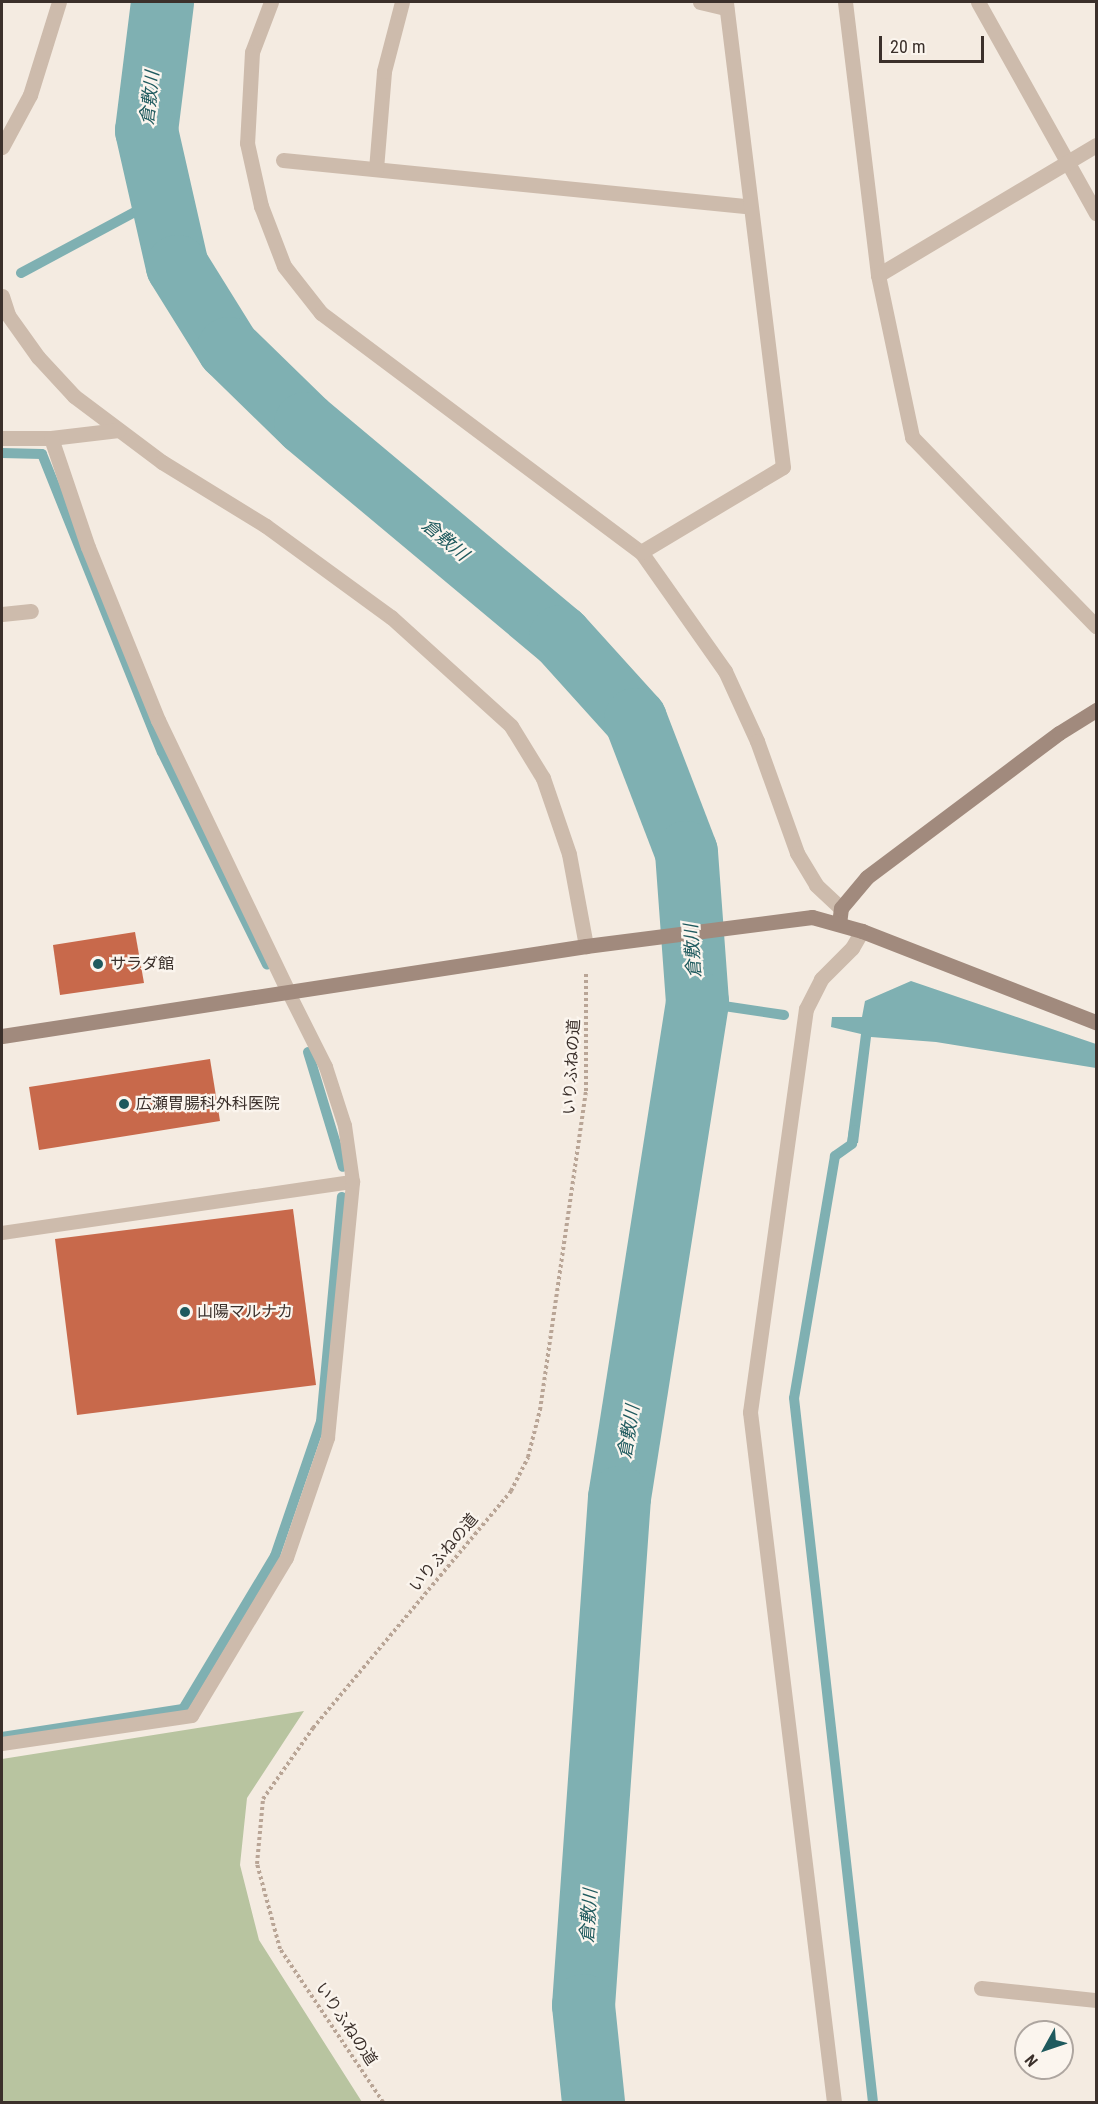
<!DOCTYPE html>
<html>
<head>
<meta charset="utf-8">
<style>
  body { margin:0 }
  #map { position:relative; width:1098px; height:2104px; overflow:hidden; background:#f4ebe1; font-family:"Roboto Condensed","Noto Sans JP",sans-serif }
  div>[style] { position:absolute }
  .green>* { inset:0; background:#b8c4a0 }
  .water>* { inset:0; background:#7fb0b2 }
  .stream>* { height:10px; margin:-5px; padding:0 5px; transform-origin:5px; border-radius:5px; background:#7fb0b2 }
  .river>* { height:63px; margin:-31.5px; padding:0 31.5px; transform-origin:31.5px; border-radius:31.5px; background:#7fb0b2 }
  .building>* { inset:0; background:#c8694b }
  .path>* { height:4px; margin-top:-2px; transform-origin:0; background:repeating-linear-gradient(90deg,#b9a596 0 3px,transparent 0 6px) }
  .lane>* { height:14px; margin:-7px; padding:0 7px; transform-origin:7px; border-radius:7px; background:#cdbbac }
  .street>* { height:15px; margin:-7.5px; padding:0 7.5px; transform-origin:7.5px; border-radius:7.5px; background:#cdbbac }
  .secondary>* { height:15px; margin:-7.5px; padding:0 7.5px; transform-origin:7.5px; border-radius:7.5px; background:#a18a7d }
  .dots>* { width:16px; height:16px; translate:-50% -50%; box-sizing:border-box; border:3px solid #fbf5ee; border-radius:50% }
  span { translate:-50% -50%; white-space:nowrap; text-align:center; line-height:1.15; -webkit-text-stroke:4.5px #fbf5ee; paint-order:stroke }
  .poi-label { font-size:16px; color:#3b302b }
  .left { translate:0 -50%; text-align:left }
  .street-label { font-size:16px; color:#3b302b }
  .water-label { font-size:18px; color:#1f5a5e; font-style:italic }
  .frame { position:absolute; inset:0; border:3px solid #3b302b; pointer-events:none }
  .north { position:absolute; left:1014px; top:2020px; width:60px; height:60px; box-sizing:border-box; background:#fbf5ee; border:2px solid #aea6a0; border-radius:50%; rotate:230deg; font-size:16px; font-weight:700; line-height:24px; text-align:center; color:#3b302b }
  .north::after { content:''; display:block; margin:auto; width:21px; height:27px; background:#1f5a5e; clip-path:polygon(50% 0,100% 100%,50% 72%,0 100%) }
  .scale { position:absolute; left:879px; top:36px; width:105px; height:27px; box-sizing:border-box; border:3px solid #3b302b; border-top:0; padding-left:8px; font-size:18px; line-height:21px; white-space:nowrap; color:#3b302b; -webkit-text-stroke:4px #fbf5ee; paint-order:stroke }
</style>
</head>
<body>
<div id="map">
  <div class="green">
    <div style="clip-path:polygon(304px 1711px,247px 1798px,240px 1865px,259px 1940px,362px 2102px,2px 2102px,2px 1759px)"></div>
  </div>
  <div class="water">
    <div style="clip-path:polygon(911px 981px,1096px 1044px,1096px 1068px,936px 1042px,871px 1037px,858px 1143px,847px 1143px,861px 1034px,831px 1027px,832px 1017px,862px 1017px,865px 1001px)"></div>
  </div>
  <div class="stream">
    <div style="left:21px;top:273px;width:159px;rotate:-28.2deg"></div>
    <div style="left:2px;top:453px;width:40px;rotate:1.4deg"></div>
    <div style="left:42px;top:454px;width:321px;rotate:68.1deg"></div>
    <div style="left:162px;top:752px;width:237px;rotate:63.7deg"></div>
    <div style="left:697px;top:1002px;width:88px;rotate:8.5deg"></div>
    <div style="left:308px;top:1052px;width:120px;rotate:73.1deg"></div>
    <div style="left:854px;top:1130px;width:14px;rotate:98deg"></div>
    <div style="left:852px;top:1144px;width:21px;rotate:145deg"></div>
    <div style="left:835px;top:1156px;width:245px;rotate:99.6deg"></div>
    <div style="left:794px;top:1398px;width:708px;rotate:83.6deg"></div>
    <div style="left:2px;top:1737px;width:183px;rotate:-8.8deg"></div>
    <div style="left:183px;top:1709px;width:179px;rotate:-59deg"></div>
    <div style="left:275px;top:1556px;width:142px;rotate:-71.1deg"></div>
    <div style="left:321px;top:1422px;width:226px;rotate:-84.7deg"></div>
  </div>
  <div class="river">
    <div style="left:162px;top:2px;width:129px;rotate:97.1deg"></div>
    <div style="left:146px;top:130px;width:139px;rotate:77.2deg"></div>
    <div style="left:177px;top:266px;width:97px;rotate:58.1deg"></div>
    <div style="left:228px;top:348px;width:107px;rotate:44.2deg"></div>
    <div style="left:305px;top:423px;width:332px;rotate:39.9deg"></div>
    <div style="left:560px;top:636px;width:112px;rotate:47.9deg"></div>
    <div style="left:635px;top:719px;width:142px;rotate:69deg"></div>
    <div style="left:686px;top:852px;width:150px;rotate:85.8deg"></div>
    <div style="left:697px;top:1002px;width:501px;rotate:98.95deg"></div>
    <div style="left:619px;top:1497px;width:509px;rotate:94.05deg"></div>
    <div style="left:583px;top:2005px;width:98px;rotate:84.1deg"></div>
  </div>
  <div class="building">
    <div style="clip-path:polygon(135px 932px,144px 983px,60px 995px,53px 945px)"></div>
    <div style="clip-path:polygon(210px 1059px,220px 1121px,39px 1150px,29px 1087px)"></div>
    <div style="clip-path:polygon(293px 1209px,316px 1385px,77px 1415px,55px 1239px)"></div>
  </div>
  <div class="path">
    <div style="left:383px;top:2102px;width:184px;rotate:-123.9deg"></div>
    <div style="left:280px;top:1949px;width:88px;rotate:-105.1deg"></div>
    <div style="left:257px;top:1864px;width:65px;rotate:-84.7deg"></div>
    <div style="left:263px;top:1799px;width:87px;rotate:-54.8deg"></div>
    <div style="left:313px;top:1728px;width:309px;rotate:-50.1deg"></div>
    <div style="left:511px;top:1491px;width:38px;rotate:-63deg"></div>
    <div style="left:528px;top:1457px;width:49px;rotate:-75.7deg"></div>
    <div style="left:540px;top:1410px;width:322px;rotate:-81.8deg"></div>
    <div style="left:586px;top:1091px;width:119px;rotate:-90deg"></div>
  </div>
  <div class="lane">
    <div style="left:2px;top:1233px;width:355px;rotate:-8.3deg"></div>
    <div style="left:2px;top:1744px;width:192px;rotate:-8.4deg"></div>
    <div style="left:192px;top:1716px;width:184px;rotate:-59deg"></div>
    <div style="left:287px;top:1558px;width:127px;rotate:-71.1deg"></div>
    <div style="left:328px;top:1438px;width:257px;rotate:-84.4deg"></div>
    <div style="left:353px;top:1182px;width:57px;rotate:-98.1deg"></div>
    <div style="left:345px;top:1126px;width:62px;rotate:-107.9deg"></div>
    <div style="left:326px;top:1067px;width:83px;rotate:-116.6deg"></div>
  </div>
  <div class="street">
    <div style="left:271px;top:2px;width:53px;rotate:110.8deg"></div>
    <div style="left:252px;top:52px;width:91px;rotate:93.1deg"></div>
    <div style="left:247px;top:143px;width:65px;rotate:77.5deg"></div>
    <div style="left:261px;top:206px;width:64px;rotate:69deg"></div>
    <div style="left:284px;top:266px;width:60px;rotate:51.8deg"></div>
    <div style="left:321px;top:313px;width:399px;rotate:36.8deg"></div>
    <div style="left:641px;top:552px;width:146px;rotate:54.8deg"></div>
    <div style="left:725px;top:671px;width:77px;rotate:65.4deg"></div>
    <div style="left:757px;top:741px;width:119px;rotate:70.3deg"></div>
    <div style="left:797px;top:853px;width:37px;rotate:59deg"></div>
    <div style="left:816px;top:885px;width:34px;rotate:43deg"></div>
    <div style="left:700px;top:2px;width:27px;rotate:13deg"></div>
    <div style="left:845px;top:2px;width:275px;rotate:83.1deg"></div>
    <div style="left:878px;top:275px;width:166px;rotate:78.1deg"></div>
    <div style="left:912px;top:437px;width:264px;rotate:45.8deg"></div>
    <div style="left:978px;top:2px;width:242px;rotate:60.8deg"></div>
    <div style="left:2px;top:147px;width:59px;rotate:-61.7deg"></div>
    <div style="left:30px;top:95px;width:97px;rotate:-72.7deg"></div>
    <div style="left:283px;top:160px;width:469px;rotate:5.7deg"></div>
    <div style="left:376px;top:169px;width:98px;rotate:-85.3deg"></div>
    <div style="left:384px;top:71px;width:71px;rotate:-75.4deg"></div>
    <div style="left:878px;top:275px;width:254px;rotate:-30.8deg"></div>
    <div style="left:2px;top:296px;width:20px;rotate:72deg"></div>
    <div style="left:8px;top:315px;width:52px;rotate:54.5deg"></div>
    <div style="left:38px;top:357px;width:53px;rotate:47.3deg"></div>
    <div style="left:74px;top:396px;width:110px;rotate:36.9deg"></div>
    <div style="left:162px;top:462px;width:122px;rotate:31.6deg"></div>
    <div style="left:266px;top:526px;width:155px;rotate:36.1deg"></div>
    <div style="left:391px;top:617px;width:162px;rotate:42.2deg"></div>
    <div style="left:511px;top:726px;width:61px;rotate:58.4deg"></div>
    <div style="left:543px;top:778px;width:80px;rotate:71.1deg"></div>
    <div style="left:569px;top:854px;width:94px;rotate:79.5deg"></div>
    <div style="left:2px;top:438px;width:49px"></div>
    <div style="left:51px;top:438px;width:68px;rotate:-6.7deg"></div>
    <div style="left:51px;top:438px;width:115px;rotate:71.3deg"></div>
    <div style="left:88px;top:547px;width:187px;rotate:68deg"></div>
    <div style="left:158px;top:720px;width:303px;rotate:64.4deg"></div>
    <div style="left:641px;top:552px;width:165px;rotate:-30.9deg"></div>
    <div style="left:783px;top:467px;width:468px;rotate:-97deg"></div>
    <div style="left:2px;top:614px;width:29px;rotate:-6deg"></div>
    <div style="left:981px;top:1988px;width:116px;rotate:6deg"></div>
    <div style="left:834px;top:2102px;width:695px;rotate:-96.94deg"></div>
    <div style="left:750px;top:1412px;width:407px;rotate:-82.1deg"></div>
    <div style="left:806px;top:1009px;width:34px;rotate:-63deg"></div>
    <div style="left:821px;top:979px;width:44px;rotate:-45deg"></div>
    <div style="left:852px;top:948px;width:20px;rotate:-60deg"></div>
  </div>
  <div class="secondary">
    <div style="left:839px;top:924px;width:16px;rotate:-83deg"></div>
    <div style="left:841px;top:908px;width:40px;rotate:-50deg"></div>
    <div style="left:867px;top:877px;width:240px;rotate:-36.9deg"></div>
    <div style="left:1059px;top:733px;width:44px;rotate:-31.9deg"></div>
    <div style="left:2px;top:1036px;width:591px;rotate:-8.76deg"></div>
    <div style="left:586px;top:946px;width:228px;rotate:-7.3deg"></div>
    <div style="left:812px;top:917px;width:52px;rotate:15.6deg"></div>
    <div style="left:862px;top:931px;width:251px;rotate:21.3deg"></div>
  </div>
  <div class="dots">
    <div style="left:98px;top:964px;background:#1f5a5e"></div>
    <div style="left:124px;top:1104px;background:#1f5a5e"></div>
    <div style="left:185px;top:1312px;background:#1f5a5e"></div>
  </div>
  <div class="poi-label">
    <span class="left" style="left:110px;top:964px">サラダ館</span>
    <span class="left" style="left:136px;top:1104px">広瀬胃腸科外科医院</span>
    <span class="left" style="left:197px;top:1312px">山陽マルナカ</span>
  </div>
  <div class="street-label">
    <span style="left:572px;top:1067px;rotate:-87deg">いりふねの道</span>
    <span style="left:444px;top:1553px;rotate:-50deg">いりふねの道</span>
    <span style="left:346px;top:2024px;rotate:56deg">いりふねの道</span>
  </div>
  <div class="water-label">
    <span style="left:150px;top:98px;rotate:-84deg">倉敷川</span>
    <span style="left:445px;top:540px;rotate:40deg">倉敷川</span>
    <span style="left:693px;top:951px;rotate:-94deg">倉敷川</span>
    <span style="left:629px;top:1432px;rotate:-81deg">倉敷川</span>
    <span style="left:589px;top:1916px;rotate:-86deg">倉敷川</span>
  </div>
  <div class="frame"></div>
  <div class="north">N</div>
  <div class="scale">20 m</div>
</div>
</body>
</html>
